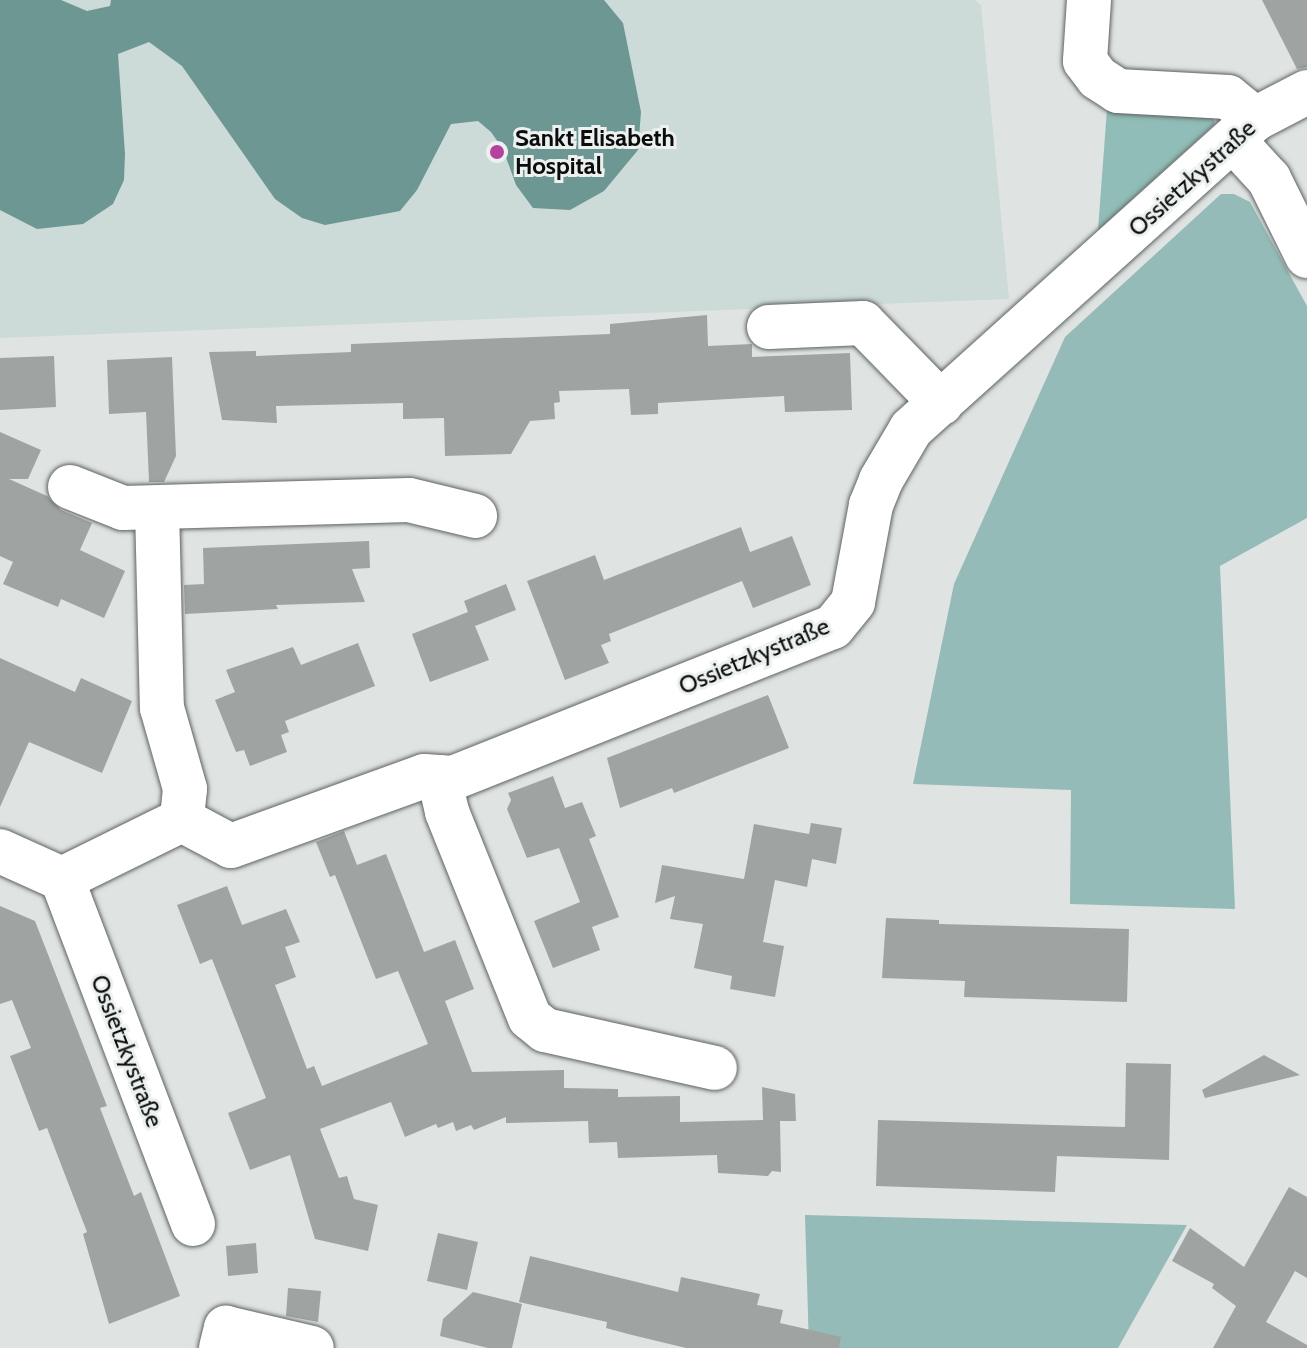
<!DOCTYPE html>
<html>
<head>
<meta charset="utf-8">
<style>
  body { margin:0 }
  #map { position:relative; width:1307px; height:1348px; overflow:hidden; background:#dfe4e3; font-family:Cabin,sans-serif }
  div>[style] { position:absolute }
  .built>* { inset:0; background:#ccdad8 }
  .green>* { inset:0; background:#94bbb7 }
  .forest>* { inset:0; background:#90bdb7 }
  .water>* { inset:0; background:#6c9792 }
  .building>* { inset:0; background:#9fa4a3 }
  .roads { filter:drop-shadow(0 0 2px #5f6362) drop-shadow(0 0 2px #5f6362) }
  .minor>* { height:44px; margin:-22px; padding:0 22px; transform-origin:22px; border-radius:22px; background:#fff }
  .dots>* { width:22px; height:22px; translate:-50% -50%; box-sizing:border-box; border:4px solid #ecf1f0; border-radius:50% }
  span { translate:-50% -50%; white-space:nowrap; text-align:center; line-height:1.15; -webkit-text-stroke:6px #ecf1f0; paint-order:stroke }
  .poi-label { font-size:24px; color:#0b0d0c; font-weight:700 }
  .left { translate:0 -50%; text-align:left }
  .street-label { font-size:24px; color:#0b0d0c }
</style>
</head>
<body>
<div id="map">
  <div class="built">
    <div style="clip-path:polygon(0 0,975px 0,981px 5px,1009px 299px,0 338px)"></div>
  </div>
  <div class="green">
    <div style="clip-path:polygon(1221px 194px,1234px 194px,1250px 202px,1307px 306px,1307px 518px,1220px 566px,1235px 909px,1070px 904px,1071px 790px,913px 784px,954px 584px,1065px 337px)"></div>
    <div style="clip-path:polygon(805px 1215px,1187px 1225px,1118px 1348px,809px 1348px)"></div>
  </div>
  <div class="forest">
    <div style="clip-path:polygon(1107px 109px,1213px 115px,1215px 124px,1098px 230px)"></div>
  </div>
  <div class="water">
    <div style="clip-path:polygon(0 0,61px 0,87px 11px,110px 6px,111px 0,604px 0,623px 23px,641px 112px,638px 150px,604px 191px,570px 210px,533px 208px,516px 185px,503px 149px,491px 132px,478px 121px,451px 124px,417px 190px,400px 211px,325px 225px,302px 218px,275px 199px,182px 66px,149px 42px,118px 54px,125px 154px,124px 180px,113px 204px,83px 224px,37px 229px,0 210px)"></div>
  </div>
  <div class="building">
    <div style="clip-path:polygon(1262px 0,1307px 0,1307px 67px,1297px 69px)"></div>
    <div style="clip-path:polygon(707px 315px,708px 346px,752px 344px,752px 357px,850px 353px,852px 410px,785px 412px,784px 396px,658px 403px,658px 414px,631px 415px,629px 389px,559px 391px,560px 402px,554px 403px,555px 419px,530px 421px,511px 454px,445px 456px,444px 418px,403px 419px,403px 403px,276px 406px,277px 423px,222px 420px,209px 352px,256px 351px,256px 356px,351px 352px,351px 344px,610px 334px,610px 324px)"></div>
    <div style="clip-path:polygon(54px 356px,56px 407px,0 410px,0 358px)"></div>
    <div style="clip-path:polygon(172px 357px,176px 456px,164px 482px,149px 482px,146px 412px,109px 414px,107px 360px)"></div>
    <div style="clip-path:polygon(0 432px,41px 450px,28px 479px,9px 479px,47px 496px,61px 510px,92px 523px,80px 550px,125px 571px,104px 618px,61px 599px,58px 607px,3px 584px,13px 562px,0 556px)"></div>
    <div style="clip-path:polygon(741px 527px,750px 552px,792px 536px,811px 585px,753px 608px,742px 581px,609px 634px,611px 641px,601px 645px,609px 663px,565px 680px,527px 581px,595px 555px,604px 580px)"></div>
    <div style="clip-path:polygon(369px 541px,370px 568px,352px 569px,365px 602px,276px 605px,278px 609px,185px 614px,184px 585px,204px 584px,203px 548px)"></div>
    <div style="clip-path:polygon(506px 584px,516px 610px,475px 626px,489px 660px,430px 682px,412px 634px,468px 612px,464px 601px)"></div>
    <div style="clip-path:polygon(358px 643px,375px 686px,285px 721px,289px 732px,281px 735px,287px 752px,250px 766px,244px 750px,236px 752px,215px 700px,235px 692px,226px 670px,293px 647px,301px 665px)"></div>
    <div style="clip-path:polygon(0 658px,75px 692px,81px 678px,132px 701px,102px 773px,29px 742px,0 807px)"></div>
    <div style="clip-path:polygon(768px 695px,789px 748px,674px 793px,672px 788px,620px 808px,607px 758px)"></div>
    <div style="clip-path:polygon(553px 776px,565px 808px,582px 802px,596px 836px,589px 839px,619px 917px,592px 927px,600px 950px,553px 968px,534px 921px,580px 902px,559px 848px,527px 858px,507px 809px,511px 800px,508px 793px)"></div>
    <div style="clip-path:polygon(811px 823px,842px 828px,836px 864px,812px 859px,807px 887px,775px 880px,763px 942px,784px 946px,775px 997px,730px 989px,732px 976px,694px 968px,703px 924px,670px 919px,675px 896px,655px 903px,662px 865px,744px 879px,754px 824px,809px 834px)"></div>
    <div style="clip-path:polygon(344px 831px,357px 865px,386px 854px,424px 952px,455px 940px,474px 989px,445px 1001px,472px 1072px,564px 1070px,564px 1088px,618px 1089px,618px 1097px,680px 1096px,680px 1122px,763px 1120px,762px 1087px,795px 1094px,796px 1121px,780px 1121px,781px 1172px,772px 1171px,768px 1176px,718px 1173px,717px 1155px,618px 1158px,617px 1142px,589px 1143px,588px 1121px,506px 1123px,506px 1117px,474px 1130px,471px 1125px,456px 1131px,453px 1122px,438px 1128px,436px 1124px,405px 1137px,391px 1102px,320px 1129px,339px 1178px,347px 1176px,354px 1199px,378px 1205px,368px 1251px,315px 1239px,290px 1155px,250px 1170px,228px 1113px,266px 1098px,212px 959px,200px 964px,177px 905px,227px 886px,242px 925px,286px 909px,300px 942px,285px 947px,296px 977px,275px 985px,307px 1069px,314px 1066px,322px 1086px,428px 1044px,398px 971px,376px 979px,335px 875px,330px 877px,316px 842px)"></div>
    <div style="clip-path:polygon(0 906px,35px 921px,107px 1106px,100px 1108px,134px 1196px,141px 1192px,180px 1296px,109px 1324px,83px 1234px,87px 1232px,47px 1128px,39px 1131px,10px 1056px,31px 1048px,12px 1000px,0 1004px)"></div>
    <div style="clip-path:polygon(886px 918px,939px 920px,939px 924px,1129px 929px,1127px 1002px,964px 997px,965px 981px,882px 978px)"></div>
    <div style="clip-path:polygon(1264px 1055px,1300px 1075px,1205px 1098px,1202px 1090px)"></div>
    <div style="clip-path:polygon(1126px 1063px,1171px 1064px,1169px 1160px,1057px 1156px,1055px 1192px,876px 1186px,878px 1120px,1125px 1127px)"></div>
    <div style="clip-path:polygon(1289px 1187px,1307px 1197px,1307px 1278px,1295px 1271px,1266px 1322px,1307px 1345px,1307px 1348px,1213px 1348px,1236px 1306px,1212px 1288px,1214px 1284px,1172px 1261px,1190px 1228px,1244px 1267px)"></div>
    <div style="clip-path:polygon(438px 1233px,478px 1242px,467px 1290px,427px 1281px)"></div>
    <div style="clip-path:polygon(256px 1243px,258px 1273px,228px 1276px,226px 1246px)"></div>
    <div style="clip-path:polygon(530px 1256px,678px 1292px,681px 1277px,760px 1294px,757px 1305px,783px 1310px,780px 1323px,841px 1337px,839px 1348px,686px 1348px,628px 1334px,606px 1328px,607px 1322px,519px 1302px)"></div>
    <div style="clip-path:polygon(288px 1288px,321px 1291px,318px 1322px,286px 1316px)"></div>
    <div style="clip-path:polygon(473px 1292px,522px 1304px,512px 1348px,488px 1348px,440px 1336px,443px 1319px)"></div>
  </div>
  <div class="roads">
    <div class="minor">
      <div style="left:1089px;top:0;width:61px;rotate:93.8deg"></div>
      <div style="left:1085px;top:61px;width:21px;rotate:53deg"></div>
      <div style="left:1098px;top:78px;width:24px;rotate:33deg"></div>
      <div style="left:1118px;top:91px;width:110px;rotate:3.1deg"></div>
      <div style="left:1228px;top:97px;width:35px;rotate:39deg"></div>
      <div style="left:1234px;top:141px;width:52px;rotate:47.4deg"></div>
      <div style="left:1269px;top:179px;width:86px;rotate:63.7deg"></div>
      <div style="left:769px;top:327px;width:94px;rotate:-2.4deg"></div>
      <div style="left:863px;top:323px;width:112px;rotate:45.7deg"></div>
      <div style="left:70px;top:487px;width:57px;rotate:21.6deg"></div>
      <div style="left:123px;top:508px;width:286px;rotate:-1.6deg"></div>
      <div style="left:409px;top:500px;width:68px;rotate:13.6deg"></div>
      <div style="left:157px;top:508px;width:200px;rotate:88.6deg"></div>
      <div style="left:162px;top:708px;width:84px;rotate:74.1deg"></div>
      <div style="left:185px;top:789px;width:31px;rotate:96deg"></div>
      <div style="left:439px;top:777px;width:36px;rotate:77deg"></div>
      <div style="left:447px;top:812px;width:222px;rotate:68.1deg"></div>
      <div style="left:530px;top:1018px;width:19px;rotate:39deg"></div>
      <div style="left:545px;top:1030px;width:174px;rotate:12.6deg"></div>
      <div style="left:182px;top:820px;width:55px;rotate:28deg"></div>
      <div style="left:231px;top:846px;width:205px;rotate:-19.9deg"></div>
      <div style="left:424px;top:776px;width:29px;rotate:4deg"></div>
      <div style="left:453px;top:778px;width:409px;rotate:-21.7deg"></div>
      <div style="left:833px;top:627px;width:32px;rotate:-51deg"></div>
      <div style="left:853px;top:602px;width:99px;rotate:-79.5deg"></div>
      <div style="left:871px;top:505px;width:27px;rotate:-68deg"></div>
      <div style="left:881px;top:480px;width:59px;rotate:-59.5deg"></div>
      <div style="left:911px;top:429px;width:463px;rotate:-42deg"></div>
      <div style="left:1255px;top:119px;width:59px;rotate:-27.4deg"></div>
      <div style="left:0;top:851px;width:68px;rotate:24.3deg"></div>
      <div style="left:62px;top:879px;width:369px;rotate:69.2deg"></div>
      <div style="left:62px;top:879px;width:134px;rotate:-26.2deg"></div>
      <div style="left:221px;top:1348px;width:21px;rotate:-76deg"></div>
      <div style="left:226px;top:1328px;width:88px;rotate:13.1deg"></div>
    </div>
  </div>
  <div class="dots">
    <div style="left:497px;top:152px;background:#b5429d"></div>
  </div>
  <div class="poi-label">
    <span class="left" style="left:515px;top:152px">Sankt Elisabeth<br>Hospital</span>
  </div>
  <div class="street-label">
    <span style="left:1192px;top:178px;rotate:-42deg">Ossietzkystraße</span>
    <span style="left:754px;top:656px;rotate:-23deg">Ossietzkystraße</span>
    <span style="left:127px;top:1051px;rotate:69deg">Ossietzkystraße</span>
  </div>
</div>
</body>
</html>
